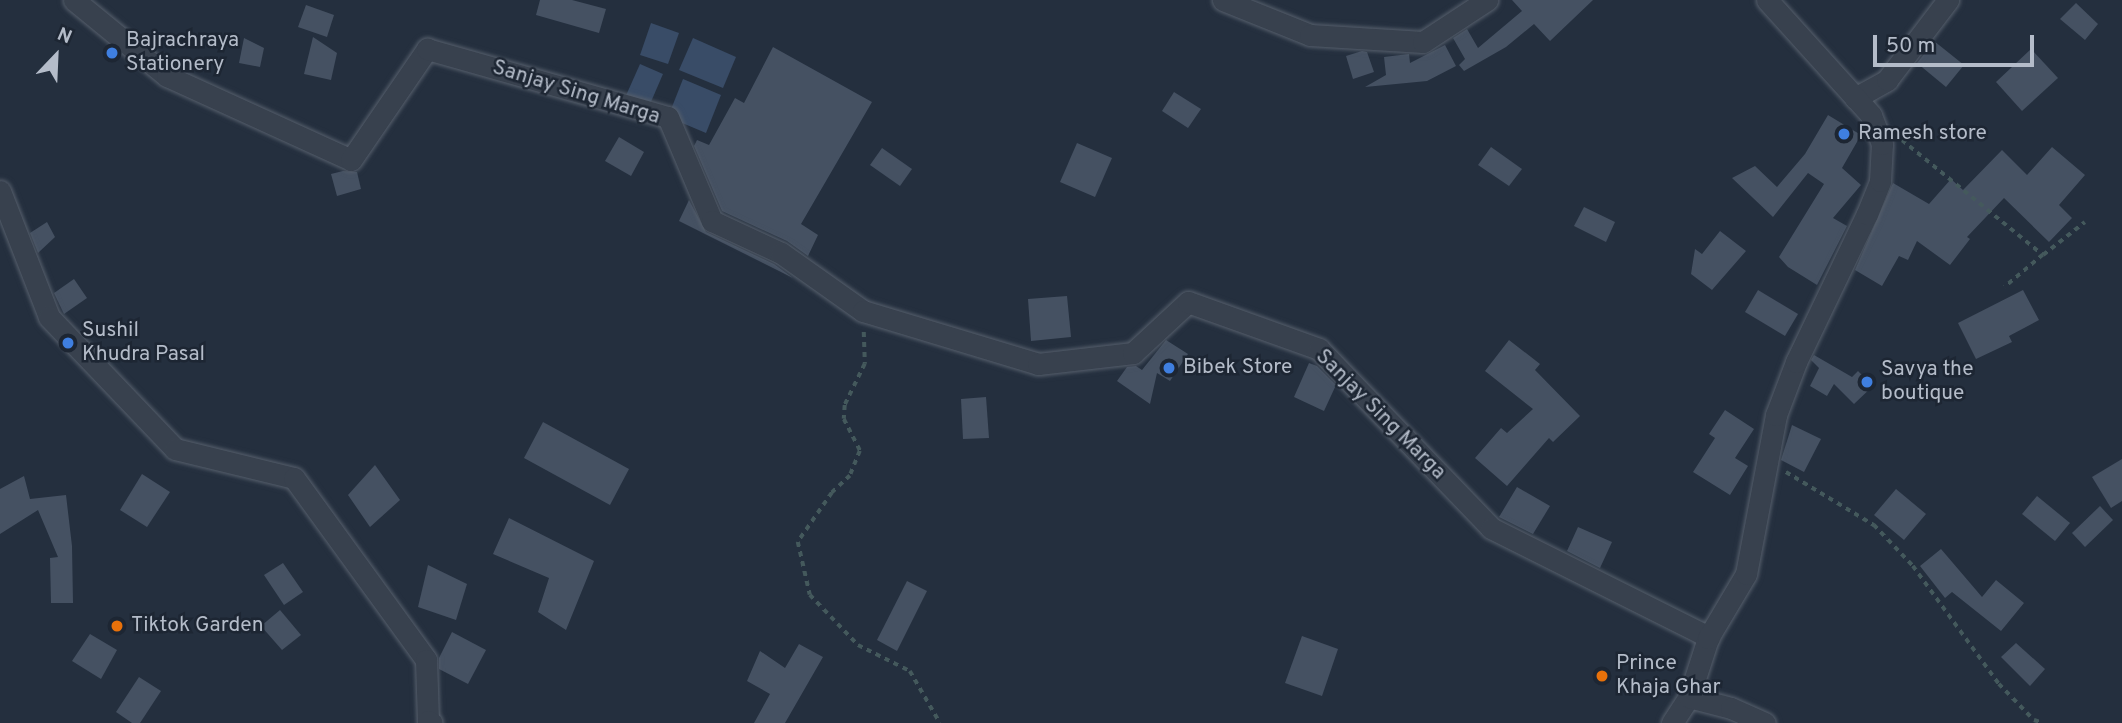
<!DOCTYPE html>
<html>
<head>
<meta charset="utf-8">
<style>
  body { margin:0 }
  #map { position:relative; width:2122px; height:723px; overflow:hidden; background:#242f3e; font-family:Overpass,sans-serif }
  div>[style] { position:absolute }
  .water>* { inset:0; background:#394c67 }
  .building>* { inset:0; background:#455162 }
  .path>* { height:3.5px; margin-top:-1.75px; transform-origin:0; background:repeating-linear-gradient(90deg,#44595c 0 5px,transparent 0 10px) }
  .roads { filter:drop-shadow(0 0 2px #565f6c) drop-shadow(0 0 2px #565f6c) }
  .minor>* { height:21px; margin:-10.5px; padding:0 10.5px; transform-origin:10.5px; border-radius:10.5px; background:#38414e }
  .dots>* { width:19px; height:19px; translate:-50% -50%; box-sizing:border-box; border:4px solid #1d2633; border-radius:50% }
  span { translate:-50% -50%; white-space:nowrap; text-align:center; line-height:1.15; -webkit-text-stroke:5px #1d2633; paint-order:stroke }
  .poi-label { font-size:21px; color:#b4bcc9 }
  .left { translate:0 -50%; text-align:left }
  .street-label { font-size:21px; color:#b4bcc9 }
  .north { position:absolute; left:21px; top:21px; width:70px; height:70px; -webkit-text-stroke:5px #1d2633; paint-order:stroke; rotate:23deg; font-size:19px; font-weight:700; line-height:28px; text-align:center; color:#b4bcc9 }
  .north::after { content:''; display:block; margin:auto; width:24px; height:32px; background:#b4bcc9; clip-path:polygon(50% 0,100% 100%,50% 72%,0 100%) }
  .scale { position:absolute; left:1873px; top:35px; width:161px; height:32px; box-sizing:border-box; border:4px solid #b4bcc9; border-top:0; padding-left:9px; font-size:21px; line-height:24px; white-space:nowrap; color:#b4bcc9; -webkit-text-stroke:5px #1d2633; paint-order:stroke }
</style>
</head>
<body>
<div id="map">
  <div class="water">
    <div style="clip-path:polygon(651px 23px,679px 33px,668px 64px,640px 55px)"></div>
    <div style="clip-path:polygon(693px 38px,736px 57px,723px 88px,679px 70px)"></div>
    <div style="clip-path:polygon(640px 64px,663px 74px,647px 111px,624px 100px)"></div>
    <div style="clip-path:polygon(683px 79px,721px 95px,706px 133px,668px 117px)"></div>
  </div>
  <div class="building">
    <div style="clip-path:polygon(540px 0,572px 0,606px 9px,599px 33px,536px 15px)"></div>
    <div style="clip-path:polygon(1512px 0,1593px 0,1550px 41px,1534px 24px,1506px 47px,1464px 71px,1459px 65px,1465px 59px,1453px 38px,1467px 29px,1478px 48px,1522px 11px)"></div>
    <div style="clip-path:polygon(2076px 3px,2098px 24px,2085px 40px,2060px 19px)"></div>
    <div style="clip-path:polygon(306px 5px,334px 15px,327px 37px,298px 27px)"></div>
    <div style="clip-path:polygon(313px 37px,337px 53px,331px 80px,304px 74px)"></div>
    <div style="clip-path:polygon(244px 38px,264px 48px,260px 67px,239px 63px)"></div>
    <div style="clip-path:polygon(1934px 41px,1964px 65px,1946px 87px,1917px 63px)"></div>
    <div style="clip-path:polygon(1445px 45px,1456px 66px,1427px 81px,1365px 87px,1386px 75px,1384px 57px,1409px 54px,1410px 63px)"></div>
    <div style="clip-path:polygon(773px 47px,872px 102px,801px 224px,818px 235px,808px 256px,787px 241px,722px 211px,694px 146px,697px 140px,709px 145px,735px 98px,744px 103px)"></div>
    <div style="clip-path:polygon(2031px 49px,2058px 78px,2022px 111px,1996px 82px)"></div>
    <div style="clip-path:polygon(1362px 51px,1367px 52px,1374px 72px,1353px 79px,1346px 56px)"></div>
    <div style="clip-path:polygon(1174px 92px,1201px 109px,1188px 128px,1162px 111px)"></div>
    <div style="clip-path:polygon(1828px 115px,1861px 135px,1842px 168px,1861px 185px,1833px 218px,1847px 226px,1817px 285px,1788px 267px,1779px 257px,1824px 184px,1808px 173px,1773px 217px,1732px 178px,1755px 166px,1777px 187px,1805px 154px)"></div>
    <div style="clip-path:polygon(619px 137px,644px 152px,631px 176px,605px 161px)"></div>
    <div style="clip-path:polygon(1077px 143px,1112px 158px,1095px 197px,1060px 182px)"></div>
    <div style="clip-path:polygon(1491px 147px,1522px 169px,1509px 186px,1478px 165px)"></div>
    <div style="clip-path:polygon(2052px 147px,2085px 175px,2059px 205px,2072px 218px,2049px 242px,2004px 198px,1967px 237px,1970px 239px,1950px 265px,1917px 241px,1908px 260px,1899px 256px,1882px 286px,1855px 270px,1893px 183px,1929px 204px,1951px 179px,1963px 190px,2002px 150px,2027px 175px)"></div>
    <div style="clip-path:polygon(882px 148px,912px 169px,900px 186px,870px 165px)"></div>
    <div style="clip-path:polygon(343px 171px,357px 172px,361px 189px,337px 196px,331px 174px)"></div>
    <div style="clip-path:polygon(689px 200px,706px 232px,774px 264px,793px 278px,679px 221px)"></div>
    <div style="clip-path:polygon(1584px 207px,1615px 222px,1606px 242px,1574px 226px)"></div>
    <div style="clip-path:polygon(47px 222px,55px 237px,38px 253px,30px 233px)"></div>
    <div style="clip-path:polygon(1720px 231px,1746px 251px,1712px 290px,1691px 274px,1695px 249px,1702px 254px)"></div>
    <div style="clip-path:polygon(74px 279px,87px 298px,64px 314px,54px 293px)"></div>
    <div style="clip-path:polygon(1758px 290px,1798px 314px,1785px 336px,1745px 312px)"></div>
    <div style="clip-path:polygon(2023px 290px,2039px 320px,2009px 336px,2012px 342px,1976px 359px,1958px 323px)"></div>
    <div style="clip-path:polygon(1067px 296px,1071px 337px,1031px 341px,1028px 299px)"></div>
    <div style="clip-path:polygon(1166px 340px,1188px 354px,1170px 381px,1157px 373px,1150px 404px,1117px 381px,1127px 367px,1136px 366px,1142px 370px)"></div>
    <div style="clip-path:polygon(1509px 340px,1540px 364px,1535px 370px,1580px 416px,1553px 442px,1549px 438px,1507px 486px,1475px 458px,1501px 428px,1507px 433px,1533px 409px,1485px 371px)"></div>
    <div style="clip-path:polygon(1814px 355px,1852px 377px,1858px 371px,1873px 386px,1854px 404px,1834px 384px,1827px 396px,1810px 386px,1819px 368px,1811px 360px)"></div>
    <div style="clip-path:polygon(1309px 363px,1317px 366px,1336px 385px,1324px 411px,1294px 397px)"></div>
    <div style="clip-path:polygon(986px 397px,989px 438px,963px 439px,961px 399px)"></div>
    <div style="clip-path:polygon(1725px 410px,1754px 429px,1735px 458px,1748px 466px,1730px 495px,1693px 472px,1715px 438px,1709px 434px)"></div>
    <div style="clip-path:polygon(543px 422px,629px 469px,610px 505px,524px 458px)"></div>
    <div style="clip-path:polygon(1792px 425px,1821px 439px,1804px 472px,1781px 460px)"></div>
    <div style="clip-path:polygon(2122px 459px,2122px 501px,2111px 508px,2092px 477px)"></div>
    <div style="clip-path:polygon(375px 465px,400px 500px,370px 527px,348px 495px)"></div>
    <div style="clip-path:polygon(142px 474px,170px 492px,147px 527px,120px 510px)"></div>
    <div style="clip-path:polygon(24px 476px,30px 499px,66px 495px,72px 546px,73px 603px,51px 603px,50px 558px,58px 557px,38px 510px,0 534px,0 489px)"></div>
    <div style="clip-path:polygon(1517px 487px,1550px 506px,1533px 534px,1499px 517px)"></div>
    <div style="clip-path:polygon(1896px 489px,1926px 514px,1904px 540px,1874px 515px)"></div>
    <div style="clip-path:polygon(2037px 496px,2070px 523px,2055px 541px,2022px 514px)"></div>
    <div style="clip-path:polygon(2100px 506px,2113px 520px,2085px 547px,2072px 533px)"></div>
    <div style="clip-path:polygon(509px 518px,594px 561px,566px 630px,538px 612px,549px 578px,493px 554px)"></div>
    <div style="clip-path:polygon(1578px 527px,1612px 542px,1600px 568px,1567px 551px)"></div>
    <div style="clip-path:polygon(1941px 549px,1982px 597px,1996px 580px,2024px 603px,2001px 631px,1952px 592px,1945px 598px,1920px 566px)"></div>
    <div style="clip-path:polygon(283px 563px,303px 592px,284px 605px,264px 575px)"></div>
    <div style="clip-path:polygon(428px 565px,467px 584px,456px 620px,418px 607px)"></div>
    <div style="clip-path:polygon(907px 581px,927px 591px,897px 651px,877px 640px)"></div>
    <div style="clip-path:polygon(280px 610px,301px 635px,282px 650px,261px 626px)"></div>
    <div style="clip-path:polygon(452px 632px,486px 650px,468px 684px,439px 669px,439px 658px)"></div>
    <div style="clip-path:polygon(90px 634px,117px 650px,101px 679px,72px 661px)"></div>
    <div style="clip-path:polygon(1302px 636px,1338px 649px,1322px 696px,1285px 683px)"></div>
    <div style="clip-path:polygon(2016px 643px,2045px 669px,2030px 686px,2001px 657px)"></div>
    <div style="clip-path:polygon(799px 644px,823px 657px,785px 723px,754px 723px,770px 694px,747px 681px,760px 651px,785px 668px)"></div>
    <div style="clip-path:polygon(139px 677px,161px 691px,140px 723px,132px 723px,116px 712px)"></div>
  </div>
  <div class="path">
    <div style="left:1902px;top:140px;width:182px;rotate:39.2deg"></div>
    <div style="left:2043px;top:255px;width:50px;rotate:139.9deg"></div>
    <div style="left:2043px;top:255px;width:53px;rotate:-38.2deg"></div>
    <div style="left:864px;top:332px;width:32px;rotate:88deg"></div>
    <div style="left:865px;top:364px;width:46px;rotate:116deg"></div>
    <div style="left:845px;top:405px;width:14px;rotate:94deg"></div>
    <div style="left:844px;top:419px;width:36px;rotate:63deg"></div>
    <div style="left:860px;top:451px;width:27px;rotate:112deg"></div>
    <div style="left:850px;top:476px;width:25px;rotate:137deg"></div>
    <div style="left:832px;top:493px;width:60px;rotate:124.8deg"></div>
    <div style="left:798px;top:542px;width:54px;rotate:77.2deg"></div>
    <div style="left:810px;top:595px;width:69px;rotate:46.2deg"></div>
    <div style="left:858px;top:645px;width:58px;rotate:26.6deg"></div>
    <div style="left:910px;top:671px;width:60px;rotate:60deg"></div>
    <div style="left:1786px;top:472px;width:103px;rotate:31.1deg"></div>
    <div style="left:1874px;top:525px;width:57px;rotate:46.4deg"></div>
    <div style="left:1913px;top:566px;width:146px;rotate:53.9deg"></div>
    <div style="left:1999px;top:684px;width:50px;rotate:45.8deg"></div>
    <div style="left:2034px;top:720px;width:9px;rotate:18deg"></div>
  </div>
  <div class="roads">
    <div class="minor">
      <div style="left:74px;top:0;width:120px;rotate:39.3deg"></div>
      <div style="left:167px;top:76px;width:202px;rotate:24.5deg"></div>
      <div style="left:351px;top:160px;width:135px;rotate:-55.6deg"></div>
      <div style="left:427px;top:49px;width:250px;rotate:15.8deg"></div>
      <div style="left:668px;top:117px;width:113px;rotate:67.1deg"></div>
      <div style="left:712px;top:221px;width:76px;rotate:24.9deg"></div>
      <div style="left:781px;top:253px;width:100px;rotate:35.3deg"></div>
      <div style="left:863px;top:311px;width:183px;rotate:16.8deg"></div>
      <div style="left:1038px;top:364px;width:96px;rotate:-6.6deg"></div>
      <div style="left:1133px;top:353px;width:75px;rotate:-42.8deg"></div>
      <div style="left:1188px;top:302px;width:139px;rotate:19.7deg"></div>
      <div style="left:1319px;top:349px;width:248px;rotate:46.1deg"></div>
      <div style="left:1491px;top:528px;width:244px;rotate:26.6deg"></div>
      <div style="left:1223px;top:0;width:94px;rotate:21.9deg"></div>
      <div style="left:1310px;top:35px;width:113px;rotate:3.5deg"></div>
      <div style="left:1423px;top:42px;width:77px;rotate:-33.3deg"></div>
      <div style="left:1855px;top:98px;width:37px;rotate:-29deg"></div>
      <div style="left:1887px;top:80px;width:101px;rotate:-52.7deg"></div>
      <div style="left:0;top:191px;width:135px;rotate:68.7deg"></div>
      <div style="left:49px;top:317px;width:182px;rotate:46.3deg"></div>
      <div style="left:175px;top:449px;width:122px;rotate:13.7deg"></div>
      <div style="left:294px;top:478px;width:225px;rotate:54deg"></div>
      <div style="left:426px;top:660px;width:61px;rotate:88.1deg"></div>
      <div style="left:428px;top:721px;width:4px;rotate:27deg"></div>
      <div style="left:1689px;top:697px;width:62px;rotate:-72.1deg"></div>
      <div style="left:1708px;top:638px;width:74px;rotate:-59.3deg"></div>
      <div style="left:1746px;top:574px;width:162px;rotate:-79.3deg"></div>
      <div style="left:1776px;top:415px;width:57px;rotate:-69.3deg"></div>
      <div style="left:1796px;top:362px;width:164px;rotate:-64.4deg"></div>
      <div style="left:1867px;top:214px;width:35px;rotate:-68deg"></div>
      <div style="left:1880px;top:181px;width:37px;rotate:-87deg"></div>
      <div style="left:1882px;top:144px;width:31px;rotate:-111deg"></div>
      <div style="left:1871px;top:115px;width:155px;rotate:-132.1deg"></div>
      <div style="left:1672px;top:723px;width:31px;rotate:-57deg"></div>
      <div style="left:1689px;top:697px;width:43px;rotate:14.7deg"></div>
      <div style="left:1731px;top:708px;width:37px;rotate:24deg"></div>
    </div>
  </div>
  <div class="dots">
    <div style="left:112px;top:53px;background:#3f7fe0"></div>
    <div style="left:1844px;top:134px;background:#3f7fe0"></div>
    <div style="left:68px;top:343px;background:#3f7fe0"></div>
    <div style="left:1169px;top:368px;background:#3f7fe0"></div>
    <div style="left:1867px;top:382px;background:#3f7fe0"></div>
    <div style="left:117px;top:626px;background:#e8710a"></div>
    <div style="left:1602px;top:676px;background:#e8710a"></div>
  </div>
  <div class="poi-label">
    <span class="left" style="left:126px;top:53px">Bajrachraya<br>Stationery</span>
    <span class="left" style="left:1858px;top:134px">Ramesh store</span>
    <span class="left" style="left:82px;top:343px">Sushil<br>Khudra Pasal</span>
    <span class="left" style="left:1183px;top:368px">Bibek Store</span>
    <span class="left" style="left:1881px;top:382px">Savya the<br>boutique</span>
    <span class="left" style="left:131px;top:626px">Tiktok Garden</span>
    <span class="left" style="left:1616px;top:676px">Prince<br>Khaja Ghar</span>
  </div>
  <div class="street-label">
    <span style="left:576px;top:93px;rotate:17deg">Sanjay Sing Marga</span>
    <span style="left:1380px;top:415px;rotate:45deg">Sanjay Sing Marga</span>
  </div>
  <div class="north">N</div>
  <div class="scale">50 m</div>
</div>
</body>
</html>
